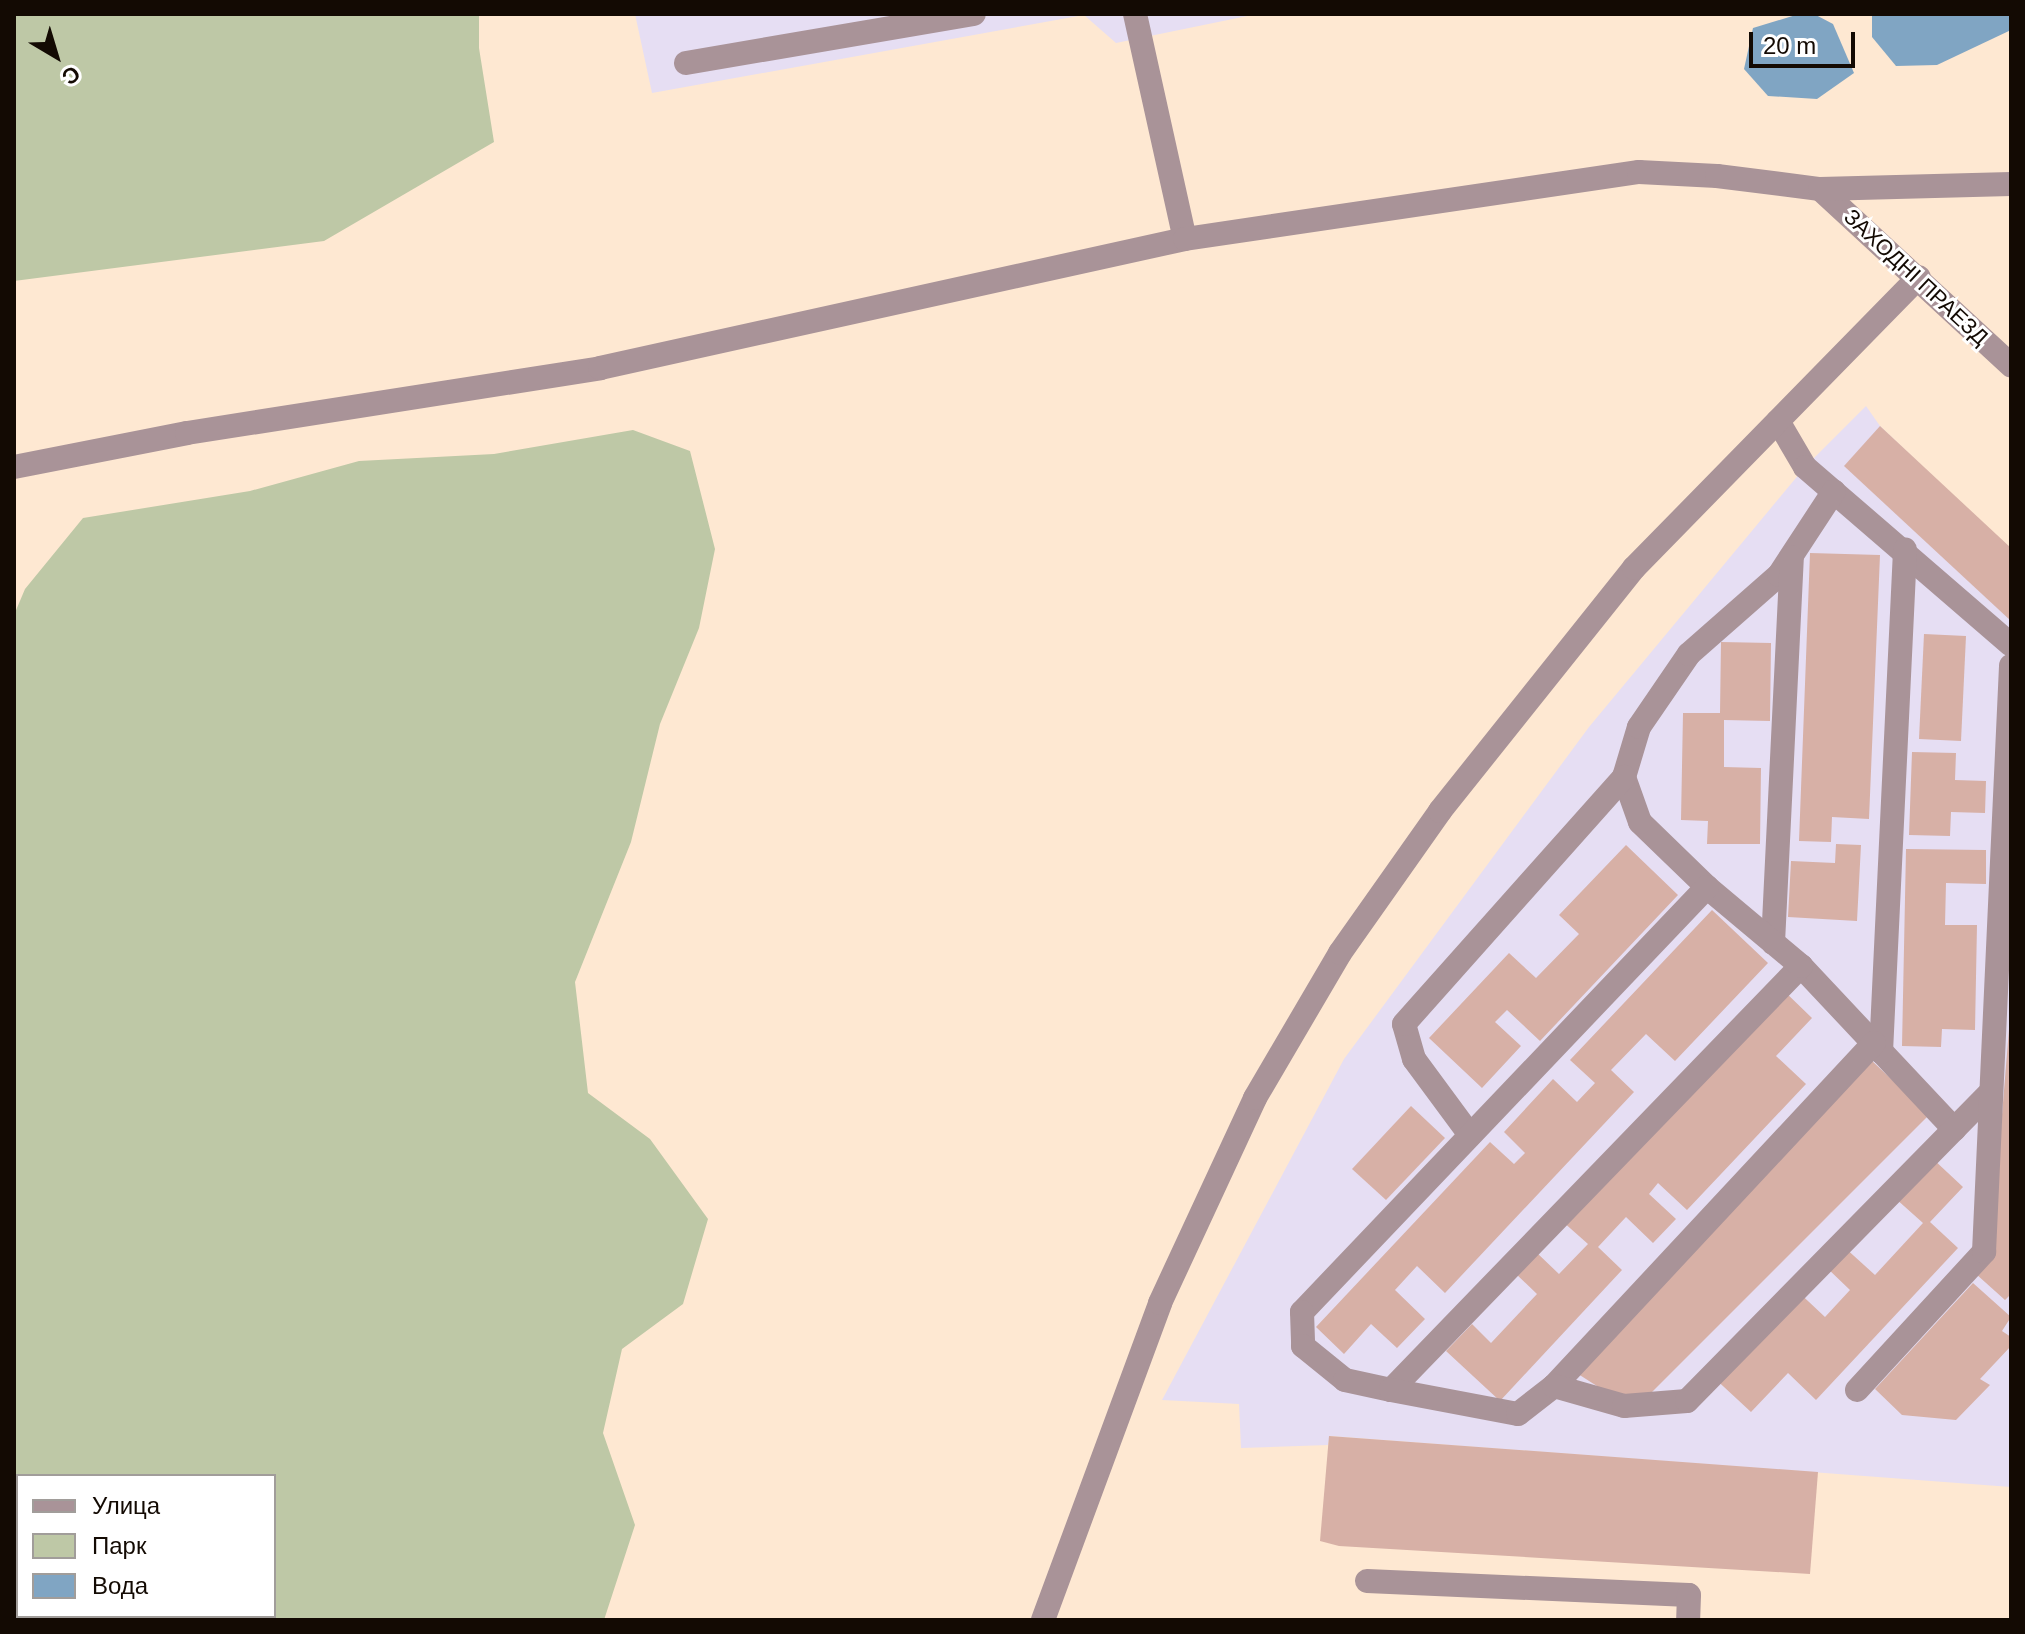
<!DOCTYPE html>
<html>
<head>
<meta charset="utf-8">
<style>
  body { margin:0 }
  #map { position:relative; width:2025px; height:1634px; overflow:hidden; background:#fee8d2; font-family:Helvetica,sans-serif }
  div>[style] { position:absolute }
  .industrial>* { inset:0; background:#e6def3 }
  .green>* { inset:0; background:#bec8a6 }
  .water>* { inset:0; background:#80a5c3 }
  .building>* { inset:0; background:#d7b0a6 }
  .minor>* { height:24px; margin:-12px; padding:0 12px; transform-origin:12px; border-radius:12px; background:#a99398 }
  span { translate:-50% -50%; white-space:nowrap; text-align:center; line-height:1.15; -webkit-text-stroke:6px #fff; paint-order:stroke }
  .street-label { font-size:22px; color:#130a03 }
  .frame { position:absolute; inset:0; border:16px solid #130a03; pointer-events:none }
  .legend { position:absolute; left:16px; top:1474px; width:260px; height:144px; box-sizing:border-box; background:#fff; border:2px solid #a19d9a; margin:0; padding:10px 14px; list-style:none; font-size:24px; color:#130a03 }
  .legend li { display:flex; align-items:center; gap:16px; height:40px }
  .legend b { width:40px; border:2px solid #a19d9a }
  .north { position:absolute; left:16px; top:16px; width:80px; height:80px; -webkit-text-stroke:6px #fff; paint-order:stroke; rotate:142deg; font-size:22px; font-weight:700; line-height:32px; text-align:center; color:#130a03 }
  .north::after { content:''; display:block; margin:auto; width:28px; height:36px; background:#130a03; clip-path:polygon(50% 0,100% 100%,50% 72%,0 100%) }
  .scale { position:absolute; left:1749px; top:32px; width:106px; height:36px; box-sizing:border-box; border:4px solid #130a03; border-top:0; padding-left:10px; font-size:24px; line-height:28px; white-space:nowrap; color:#130a03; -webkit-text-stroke:6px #fff; paint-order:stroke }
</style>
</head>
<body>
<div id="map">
  <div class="industrial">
    <div style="clip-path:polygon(635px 14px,1257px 14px,1116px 43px,1084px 15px,652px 93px)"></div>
    <div style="clip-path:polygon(1866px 406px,1880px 426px,2011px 550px,2011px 1487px,1330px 1436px,1328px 1445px,1241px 1448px,1239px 1404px,1162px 1400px,1344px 1059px,1589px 727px,1805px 467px)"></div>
  </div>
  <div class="green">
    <div style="clip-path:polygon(14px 14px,479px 14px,479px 48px,494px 142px,324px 241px,14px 281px)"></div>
    <div style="clip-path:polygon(evenodd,633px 430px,690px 451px,715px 549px,699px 628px,660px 724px,631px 842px,575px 982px,588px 1093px,650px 1139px,708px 1219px,683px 1304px,622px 1349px,603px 1433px,635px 1525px,604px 1620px,14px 1620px,14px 615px,25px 589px,83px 518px,250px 491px,359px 461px,494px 454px,633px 430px,18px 1476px,274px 1476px,274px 1616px,18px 1616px,18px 1476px)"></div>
  </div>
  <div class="water">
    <div style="clip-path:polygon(1799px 14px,1814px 14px,1833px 24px,1854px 73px,1817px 99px,1768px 96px,1744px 69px,1753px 28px)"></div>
    <div style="clip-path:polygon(1872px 14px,2011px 14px,2011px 30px,1937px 65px,1896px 66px,1872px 37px)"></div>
  </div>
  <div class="building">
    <div style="clip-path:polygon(1880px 426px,2011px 548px,2011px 621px,1844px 466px)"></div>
    <div style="clip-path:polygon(1810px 553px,1880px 555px,1869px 819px,1832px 817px,1831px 842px,1799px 841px)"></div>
    <div style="clip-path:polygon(1924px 634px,1966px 636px,1961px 741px,1919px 739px)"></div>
    <div style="clip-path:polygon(1721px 642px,1771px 643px,1770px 721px,1724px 720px,1724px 767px,1761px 768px,1760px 844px,1707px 844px,1708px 821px,1681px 820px,1683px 713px,1720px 713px)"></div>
    <div style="clip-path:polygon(1912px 752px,1956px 753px,1955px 780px,1986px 781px,1985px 813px,1951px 812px,1950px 836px,1909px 835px)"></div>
    <div style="clip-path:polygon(1836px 844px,1861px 845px,1857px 921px,1788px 917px,1791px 861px,1835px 863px)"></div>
    <div style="clip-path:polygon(1626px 845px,1678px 895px,1540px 1041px,1507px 1010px,1495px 1022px,1521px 1046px,1482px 1088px,1429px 1038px,1509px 953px,1536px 978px,1579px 934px,1559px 915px)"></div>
    <div style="clip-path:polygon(1906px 849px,1986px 850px,1986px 884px,1946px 883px,1945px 925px,1977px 925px,1975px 1030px,1942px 1029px,1941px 1047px,1902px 1046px)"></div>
    <div style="clip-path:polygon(1712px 910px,1768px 963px,1675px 1061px,1646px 1034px,1611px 1070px,1634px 1092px,1445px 1293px,1417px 1266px,1395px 1290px,1425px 1319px,1397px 1348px,1371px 1324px,1344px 1354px,1316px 1327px,1490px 1142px,1514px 1164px,1525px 1153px,1504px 1132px,1553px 1079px,1577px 1102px,1595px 1083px,1570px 1060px)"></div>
    <div style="clip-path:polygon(1781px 988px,1812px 1018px,1776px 1056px,1806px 1084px,1687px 1210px,1658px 1183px,1649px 1194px,1676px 1219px,1653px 1243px,1626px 1217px,1598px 1247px,1622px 1270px,1500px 1401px,1446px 1351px,1472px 1324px,1491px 1343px,1537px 1294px,1515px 1273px,1536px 1252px,1559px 1274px,1588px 1244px,1562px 1221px)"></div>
    <div style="clip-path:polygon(2009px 1029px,2011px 1294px,2005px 1300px,1976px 1274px,1991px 1250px)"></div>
    <div style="clip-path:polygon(1869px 1058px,1929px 1115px,1649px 1395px,1611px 1395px,1575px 1372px)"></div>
    <div style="clip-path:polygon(1411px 1106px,1445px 1138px,1386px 1200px,1352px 1169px)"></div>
    <div style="clip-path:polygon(1932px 1158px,1963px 1187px,1930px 1222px,1958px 1248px,1816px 1400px,1788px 1373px,1751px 1412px,1710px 1374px,1792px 1286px,1825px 1317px,1850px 1290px,1825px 1266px,1843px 1246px,1875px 1275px,1923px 1223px,1895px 1198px)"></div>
    <div style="clip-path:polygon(1973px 1283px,2011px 1317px,2002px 1331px,2011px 1337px,2011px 1346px,1980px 1379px,1990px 1385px,1956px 1420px,1902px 1415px,1875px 1389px)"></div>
    <div style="clip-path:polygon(1329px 1436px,1818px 1472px,1810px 1574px,1339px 1546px,1320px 1541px)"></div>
  </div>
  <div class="minor">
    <div style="left:1135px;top:14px;width:230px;rotate:77.5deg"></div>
    <div style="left:686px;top:63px;width:292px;rotate:-9.7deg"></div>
    <div style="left:1820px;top:189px;width:260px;rotate:42.7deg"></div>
    <div style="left:1778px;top:421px;width:53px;rotate:59.6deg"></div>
    <div style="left:1805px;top:467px;width:272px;rotate:40.8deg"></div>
    <div style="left:14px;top:467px;width:176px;rotate:-11.1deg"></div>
    <div style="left:187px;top:433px;width:418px;rotate:-8.9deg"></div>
    <div style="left:600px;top:368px;width:599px;rotate:-12.44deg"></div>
    <div style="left:1185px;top:239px;width:459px;rotate:-8.4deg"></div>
    <div style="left:1639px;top:172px;width:78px;rotate:2.9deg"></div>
    <div style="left:1717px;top:176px;width:104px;rotate:7.2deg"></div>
    <div style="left:1820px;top:189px;width:191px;rotate:-1.5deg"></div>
    <div style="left:1707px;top:887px;width:93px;rotate:-135.9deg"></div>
    <div style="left:1640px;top:822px;width:48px;rotate:-109.6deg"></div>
    <div style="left:1624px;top:777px;width:52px;rotate:-73.3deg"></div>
    <div style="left:1639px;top:727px;width:88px;rotate:-55.6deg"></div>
    <div style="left:1689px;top:654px;width:120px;rotate:-41.3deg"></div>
    <div style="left:1779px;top:575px;width:100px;rotate:-56.8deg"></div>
    <div style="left:1773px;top:943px;width:386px;rotate:-87.2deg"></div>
    <div style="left:1801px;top:966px;width:224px;rotate:46.8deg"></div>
    <div style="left:1881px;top:1052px;width:503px;rotate:-87.26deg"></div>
    <div style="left:1470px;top:1135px;width:94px;rotate:-126.4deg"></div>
    <div style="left:1414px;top:1059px;width:36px;rotate:-106deg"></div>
    <div style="left:1404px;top:1024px;width:331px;rotate:-48.3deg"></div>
    <div style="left:1554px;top:1386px;width:469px;rotate:-47deg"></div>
    <div style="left:1391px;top:1390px;width:590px;rotate:-45.96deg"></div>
    <div style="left:1801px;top:966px;width:123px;rotate:-140deg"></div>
    <div style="left:1707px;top:887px;width:587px;rotate:133.62deg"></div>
    <div style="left:1302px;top:1312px;width:34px;rotate:88deg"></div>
    <div style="left:1303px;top:1346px;width:54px;rotate:39deg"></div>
    <div style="left:1345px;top:1380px;width:47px;rotate:12.3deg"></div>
    <div style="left:1391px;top:1390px;width:129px;rotate:10.7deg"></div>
    <div style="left:1518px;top:1414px;width:46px;rotate:-37.9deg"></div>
    <div style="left:1554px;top:1386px;width:73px;rotate:15.9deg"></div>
    <div style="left:1624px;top:1406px;width:63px;rotate:-4.5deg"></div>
    <div style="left:1687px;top:1401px;width:431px;rotate:-45.5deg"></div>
    <div style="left:1857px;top:1390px;width:188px;rotate:-47.4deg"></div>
    <div style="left:1984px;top:1252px;width:587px;rotate:-87.36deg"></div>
    <div style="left:1367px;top:1581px;width:322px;rotate:2.5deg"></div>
    <div style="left:1689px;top:1595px;width:25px;rotate:92deg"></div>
    <div style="left:1043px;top:1620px;width:338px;rotate:-69.7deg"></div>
    <div style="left:1160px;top:1303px;width:226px;rotate:-65.1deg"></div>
    <div style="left:1255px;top:1098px;width:168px;rotate:-59.6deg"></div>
    <div style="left:1340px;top:953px;width:174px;rotate:-54.8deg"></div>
    <div style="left:1440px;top:811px;width:311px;rotate:-51.4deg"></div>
    <div style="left:1634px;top:568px;width:407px;rotate:-45.6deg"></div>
  </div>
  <div class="street-label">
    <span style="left:1916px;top:277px;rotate:43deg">ЗАХОДНІ ПРАЕЗД</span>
  </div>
  <div class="frame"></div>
  <ul class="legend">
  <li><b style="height:10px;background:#a99398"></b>Улица</li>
  <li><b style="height:22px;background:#bec8a6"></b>Парк</li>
  <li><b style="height:22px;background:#80a5c3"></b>Вода</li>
  </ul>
  <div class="north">С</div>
  <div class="scale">20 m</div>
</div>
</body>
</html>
